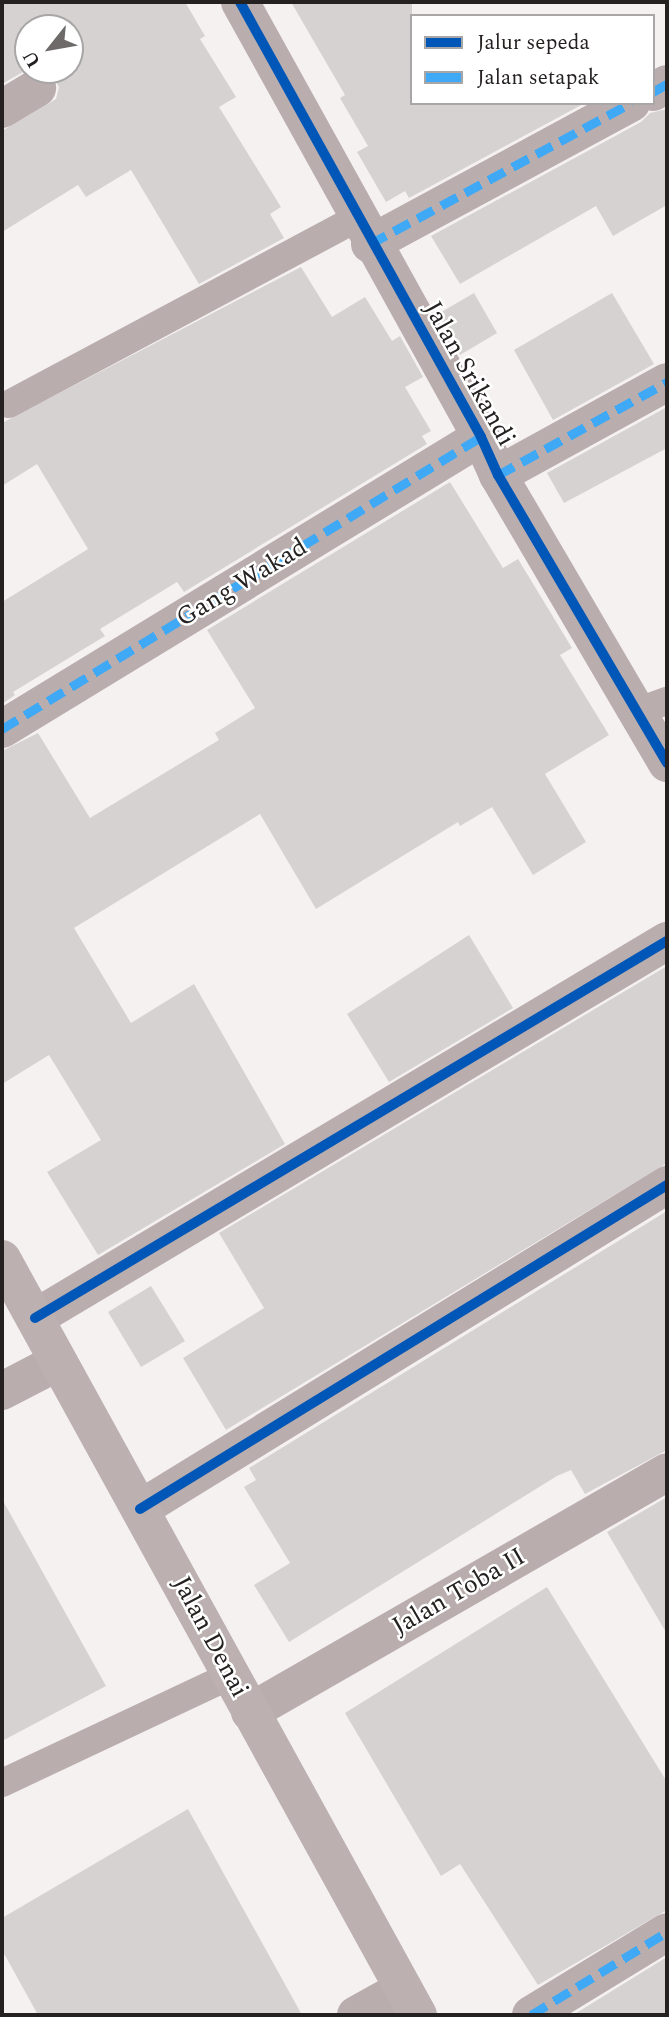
<!DOCTYPE html>
<html>
<head>
<meta charset="utf-8">
<style>
  body { margin:0 }
  #map { position:relative; width:669px; height:2017px; overflow:hidden; background:#f6f1f1; font-family:Spectral,serif }
  div>[style] { position:absolute }
  .building>* { inset:0; background:#d6d2d2 }
  .service>* { height:28px; margin:-14px; padding:0 14px; transform-origin:14px; border-radius:14px; background:#baadae }
  .minor>* { height:38px; margin:-19px; padding:0 19px; transform-origin:19px; border-radius:19px; background:#baadae }
  .tertiary>* { height:38px; margin:-19px; padding:0 19px; transform-origin:19px; border-radius:19px; background:#baadae }
  .primary>* { height:38px; margin:-19px; padding:0 19px; transform-origin:19px; border-radius:19px; background:#bcb0b0 }
  .quiet>* { height:9px; margin-top:-4.5px; transform-origin:0; background:repeating-linear-gradient(90deg,#3fa9f5 0 18px,transparent 0 27px) }
  .cycleway>* { height:10px; margin:-5px; padding:0 5px; transform-origin:5px; border-radius:5px; background:#0057b8 }
  span { translate:-50% -50%; white-space:nowrap; text-align:center; line-height:1.15; -webkit-text-stroke:5px #fff; paint-order:stroke }
  .street-label { font-size:26px; color:#252121 }
  .frame { position:absolute; inset:0; border:4px solid #252121; pointer-events:none }
  .legend { position:absolute; left:410px; top:14px; width:245px; height:91px; box-sizing:border-box; background:#fff; border:2px solid #a8a6a6; margin:0; padding:9px 12px; list-style:none; font-size:21px; color:#252121 }
  .legend li { display:flex; align-items:center; gap:14px; height:35px }
  .legend b { width:35px; border:2px solid #a8a6a6 }
  .north { position:absolute; left:14px; top:14px; width:70px; height:70px; box-sizing:border-box; background:#fff; border:2px solid #a8a6a6; border-radius:50%; rotate:239deg; font-size:19px; font-weight:700; line-height:28px; text-align:center; color:#252121 }
  .north::after { content:''; display:block; margin:auto; width:24px; height:32px; background:#6e6a6a; clip-path:polygon(50% 0,100% 100%,50% 72%,0 100%) }
</style>
</head>
<body>
<div id="map">
  <div class="building">
    <div style="clip-path:polygon(2px 2px,185px 2px,205px 36px,200px 39px,236px 97px,219px 107px,281px 207px,270px 214px,284px 238px,199px 284px,131px 170px,86px 197px,78px 185px,2px 232px,2px 131px,56px 99px,59px 87px,49px 70px,70px 70px,70px 28px,28px 28px,28px 69px,2px 84px)"></div>
    <div style="clip-path:polygon(291px 2px,412px 2px,412px 103px,585px 103px,409px 198px,405px 191px,386px 202px,357px 152px,368px 146px,340px 98px,345px 95px)"></div>
    <div style="clip-path:polygon(667px 109px,667px 205px,613px 236px,596px 206px,460px 284px,431px 236px,641px 122px,650px 113px)"></div>
    <div style="clip-path:polygon(301px 267px,332px 317px,365px 297px,392px 341px,400px 336px,423px 377px,405px 387px,431px 431px,422px 436px,427px 444px,184px 592px,177px 582px,100px 629px,105px 636px,13px 692px,15px 695px,2px 704px,2px 602px,88px 549px,37px 464px,2px 486px,2px 423px)"></div>
    <div style="clip-path:polygon(474px 293px,497px 333px,460px 355px,438px 314px)"></div>
    <div style="clip-path:polygon(612px 293px,654px 364px,553px 420px,514px 350px)"></div>
    <div style="clip-path:polygon(667px 407px,667px 448px,564px 503px,547px 473px)"></div>
    <div style="clip-path:polygon(450px 482px,503px 568px,518px 559px,572px 648px,560px 655px,609px 735px,545px 774px,586px 842px,533px 875px,492px 807px,460px 826px,458px 822px,316px 909px,260px 814px,74px 928px,131px 1023px,194px 984px,285px 1144px,98px 1255px,47px 1172px,101px 1140px,49px 1055px,2px 1084px,2px 751px,38px 733px,90px 818px,219px 740px,215px 733px,255px 708px,207px 630px)"></div>
    <div style="clip-path:polygon(469px 935px,513px 1008px,389px 1082px,347px 1014px)"></div>
    <div style="clip-path:polygon(667px 966px,667px 1163px,226px 1430px,183px 1358px,264px 1308px,219px 1233px)"></div>
    <div style="clip-path:polygon(667px 1211px,667px 1450px,585px 1494px,571px 1470px,557px 1476px,289px 1642px,254px 1585px,290px 1563px,244px 1487px,256px 1480px,249px 1468px)"></div>
    <div style="clip-path:polygon(151px 1286px,185px 1341px,141px 1367px,108px 1312px)"></div>
    <div style="clip-path:polygon(667px 1497px,667px 1634px,607px 1532px)"></div>
    <div style="clip-path:polygon(2px 1499px,106px 1686px,2px 1741px)"></div>
    <div style="clip-path:polygon(547px 1587px,667px 1782px,667px 1910px,538px 1985px,460px 1864px,441px 1876px,345px 1713px)"></div>
    <div style="clip-path:polygon(188px 1809px,302px 2015px,38px 2015px,2px 1950px,2px 1918px)"></div>
    <div style="clip-path:polygon(667px 1957px,667px 2015px,573px 2015px)"></div>
  </div>
  <div class="service">
    <div style="left:9px;top:404px;width:395px;rotate:-28.1deg"></div>
    <div style="left:639px;top:711px;width:30px;rotate:-20deg"></div>
    <div style="left:2px;top:1783px;width:254px;rotate:-25.2deg"></div>
  </div>
  <div class="minor">
    <div style="left:240px;top:2px;width:497px;rotate:61deg"></div>
    <div style="left:481px;top:437px;width:42px;rotate:65.9deg"></div>
    <div style="left:498px;top:475px;width:334px;rotate:59.6deg"></div>
    <div style="left:653px;top:92px;width:16px;rotate:-30deg"></div>
    <div style="left:2px;top:109px;width:41px;rotate:-31deg"></div>
    <div style="left:370px;top:244px;width:297px;rotate:-28.4deg"></div>
    <div style="left:498px;top:475px;width:193px;rotate:-28.8deg"></div>
    <div style="left:2px;top:729px;width:561px;rotate:-31.37deg"></div>
    <div style="left:35px;top:1318px;width:736px;rotate:-30.82deg"></div>
    <div style="left:2px;top:1391px;width:61px;rotate:-27.4deg"></div>
    <div style="left:140px;top:1509px;width:619px;rotate:-31.58deg"></div>
    <div style="left:356px;top:2015px;width:54px;rotate:-29deg"></div>
    <div style="left:531px;top:2015px;width:159px;rotate:-31.4deg"></div>
  </div>
  <div class="tertiary">
    <div style="left:250px;top:1712px;width:481px;rotate:-29.9deg"></div>
  </div>
  <div class="primary">
    <div style="left:2px;top:1259px;width:863px;rotate:61.18deg"></div>
  </div>
  <div class="quiet">
    <div style="left:653px;top:92px;width:16px;rotate:-30deg"></div>
    <div style="left:370px;top:244px;width:297px;rotate:-28.4deg"></div>
    <div style="left:498px;top:475px;width:193px;rotate:-28.8deg"></div>
    <div style="left:2px;top:729px;width:561px;rotate:-31.37deg"></div>
    <div style="left:531px;top:2015px;width:159px;rotate:-31.4deg"></div>
  </div>
  <div class="cycleway">
    <div style="left:240px;top:2px;width:497px;rotate:61deg"></div>
    <div style="left:481px;top:437px;width:42px;rotate:65.9deg"></div>
    <div style="left:498px;top:475px;width:334px;rotate:59.6deg"></div>
    <div style="left:35px;top:1318px;width:736px;rotate:-30.82deg"></div>
    <div style="left:140px;top:1509px;width:619px;rotate:-31.58deg"></div>
  </div>
  <div class="street-label">
    <span style="left:469px;top:374px;rotate:61deg">Jalan Srikandi</span>
    <span style="left:242px;top:583px;rotate:-31deg">Gang Wakad</span>
    <span style="left:459px;top:1592px;rotate:-30deg">Jalan Toba II</span>
    <span style="left:210px;top:1637px;rotate:62deg">Jalan Denai</span>
  </div>
  <div class="frame"></div>
  <ul class="legend">
  <li><b style="height:9px;background:#0057b8"></b>Jalur sepeda</li>
  <li><b style="height:9px;background:#3fa9f5"></b>Jalan setapak</li>
  </ul>
  <div class="north">U</div>
</div>
</body>
</html>
